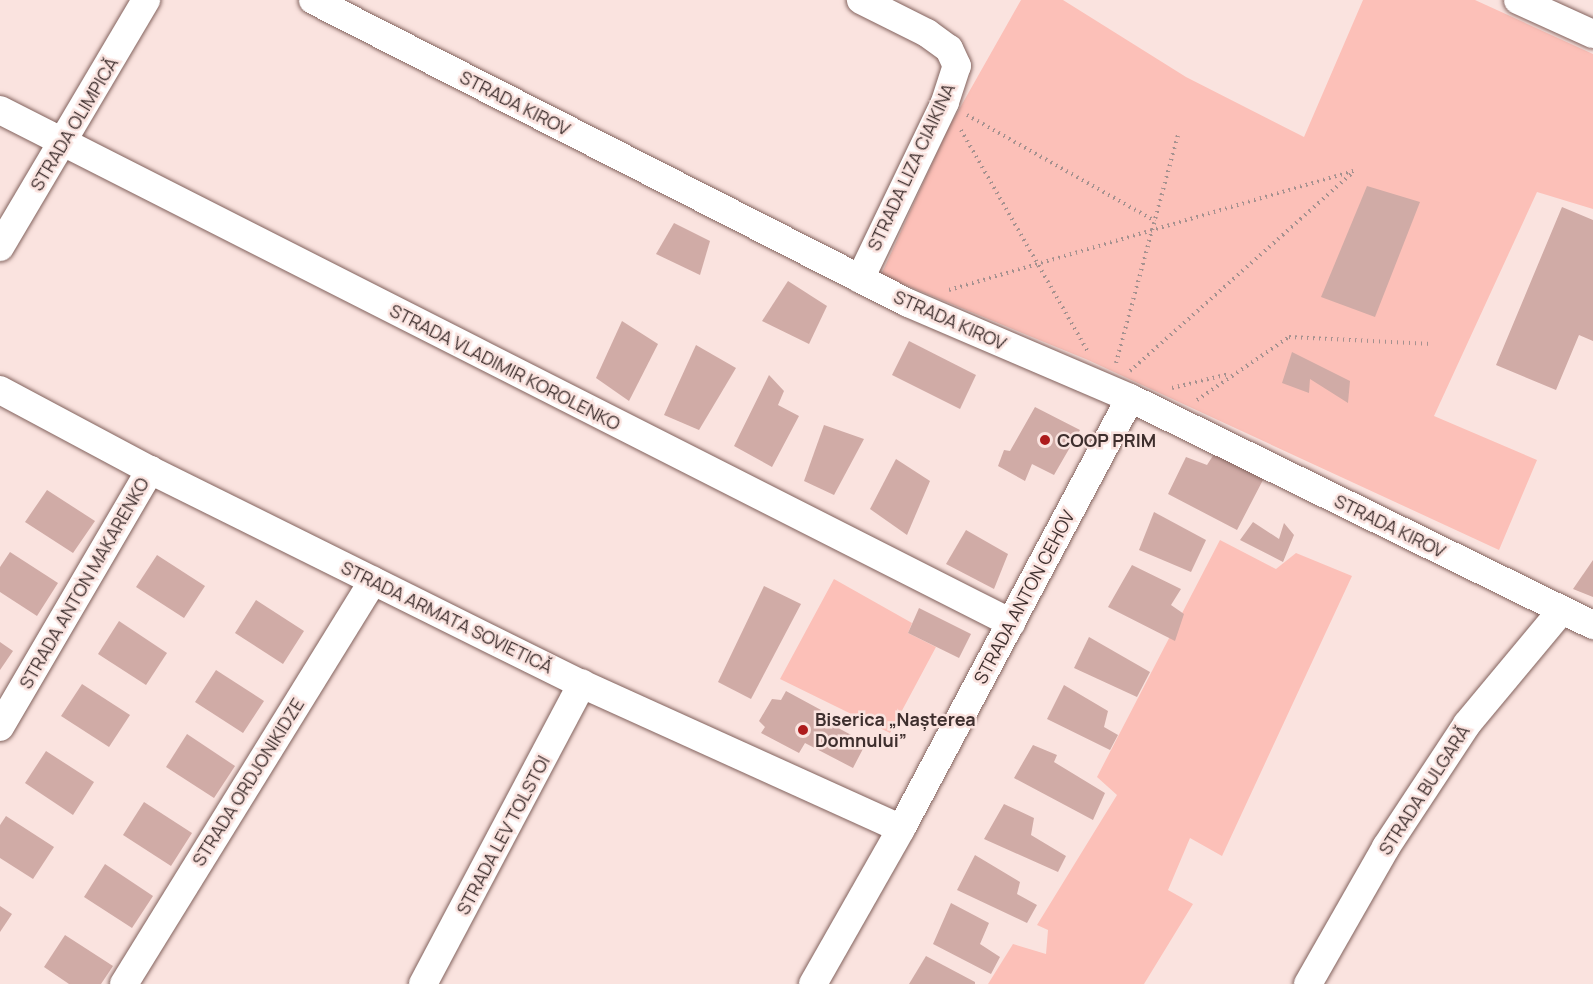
<!DOCTYPE html>
<html>
<head>
<meta charset="utf-8">
<style>
  body { margin:0 }
  #map { position:relative; width:1593px; height:984px; overflow:hidden; background:#fae3df; font-family:Manrope,sans-serif }
  div>[style] { position:absolute }
  .green>* { inset:0; background:#fcc0b8 }
  .building>* { inset:0; background:#d0aba6 }
  .path>* { height:4px; margin-top:-2px; transform-origin:0; background:repeating-linear-gradient(90deg,#a5918f 0 1.5px,transparent 0 6px) }
  .roads { filter:drop-shadow(0 0 2px #82625d) drop-shadow(0 0 2px #82625d) }
  .minor>* { height:28px; margin:-14px; padding:0 14px; transform-origin:14px; border-radius:14px; background:#fff }
  .dots>* { width:16px; height:16px; translate:-50% -50%; box-sizing:border-box; border:3px solid #fae3df; border-radius:50% }
  span { translate:-50% -50%; white-space:nowrap; text-align:center; line-height:1.15; -webkit-text-stroke:5px #fae3df; paint-order:stroke }
  .street-label { font-size:18px; color:#3e2f2e }
  .poi-label { font-size:18px; color:#3e2f2e; font-weight:700 }
  .left { translate:0 -50%; text-align:left }
</style>
</head>
<body>
<div id="map">
  <div class="green">
    <div style="clip-path:polygon(1021px 0,1063px 0,1186px 77px,1304px 137px,1363px 0,1475px 0,1593px 54px,1593px 209px,1537px 192px,1434px 416px,1537px 460px,1499px 550px,1088px 360px,881px 275px,948px 129px)"></div>
    <div style="clip-path:polygon(1220px 540px,1276px 569px,1296px 553px,1352px 576px,1222px 856px,1190px 838px,1168px 890px,1193px 904px,1144px 984px,988px 984px,1013px 944px,1046px 954px,1048px 930px,1037px 925px,1117px 795px,1097px 777px)"></div>
    <div style="clip-path:polygon(834px 579px,912px 623px,908px 633px,936px 647px,890px 733px,780px 679px)"></div>
  </div>
  <div class="building">
    <div style="clip-path:polygon(1367px 186px,1420px 202px,1375px 317px,1321px 297px)"></div>
    <div style="clip-path:polygon(1562px 207px,1593px 220px,1593px 341px,1579px 335px,1556px 390px,1496px 365px)"></div>
    <div style="clip-path:polygon(674px 223px,710px 241px,700px 275px,656px 254px)"></div>
    <div style="clip-path:polygon(788px 281px,827px 306px,809px 344px,762px 321px)"></div>
    <div style="clip-path:polygon(622px 321px,658px 344px,629px 401px,596px 378px)"></div>
    <div style="clip-path:polygon(909px 341px,976px 375px,960px 409px,892px 375px)"></div>
    <div style="clip-path:polygon(696px 345px,736px 368px,699px 430px,664px 415px)"></div>
    <div style="clip-path:polygon(1292px 352px,1350px 381px,1348px 403px,1310px 379px,1309px 393px,1282px 383px)"></div>
    <div style="clip-path:polygon(769px 375px,784px 391px,778px 405px,799px 416px,772px 467px,734px 446px)"></div>
    <div style="clip-path:polygon(1035px 407px,1080px 430px,1054px 475px,1032px 464px,1025px 481px,998px 466px,1004px 450px,1010px 451px)"></div>
    <div style="clip-path:polygon(824px 425px,864px 439px,834px 495px,804px 481px)"></div>
    <div style="clip-path:polygon(1216px 451px,1264px 478px,1237px 530px,1168px 494px,1186px 457px,1207px 465px)"></div>
    <div style="clip-path:polygon(896px 459px,930px 481px,907px 535px,870px 509px)"></div>
    <div style="clip-path:polygon(47px 490px,95px 521px,73px 553px,25px 522px)"></div>
    <div style="clip-path:polygon(1154px 512px,1206px 540px,1191px 572px,1139px 550px)"></div>
    <div style="clip-path:polygon(1253px 522px,1279px 539px,1284px 523px,1294px 535px,1283px 562px,1240px 540px)"></div>
    <div style="clip-path:polygon(966px 530px,1008px 554px,994px 589px,946px 564px)"></div>
    <div style="clip-path:polygon(10px 552px,58px 583px,37px 616px,0 592px,0 567px)"></div>
    <div style="clip-path:polygon(157px 555px,205px 586px,184px 618px,136px 587px)"></div>
    <div style="clip-path:polygon(1593px 560px,1593px 597px,1573px 589px)"></div>
    <div style="clip-path:polygon(1132px 565px,1181px 589px,1171px 605px,1184px 614px,1175px 641px,1108px 607px)"></div>
    <div style="clip-path:polygon(764px 586px,801px 604px,751px 699px,718px 682px)"></div>
    <div style="clip-path:polygon(256px 600px,304px 631px,283px 664px,235px 633px)"></div>
    <div style="clip-path:polygon(919px 608px,971px 634px,959px 658px,908px 633px)"></div>
    <div style="clip-path:polygon(119px 621px,167px 653px,146px 685px,98px 654px)"></div>
    <div style="clip-path:polygon(1089px 637px,1150px 672px,1137px 697px,1074px 668px)"></div>
    <div style="clip-path:polygon(0 642px,13px 651px,0 670px)"></div>
    <div style="clip-path:polygon(216px 670px,264px 701px,243px 733px,195px 702px)"></div>
    <div style="clip-path:polygon(82px 684px,130px 715px,109px 747px,61px 716px)"></div>
    <div style="clip-path:polygon(1064px 685px,1108px 711px,1104px 727px,1118px 735px,1110px 750px,1047px 719px)"></div>
    <div style="clip-path:polygon(786px 691px,821px 710px,818px 717px,866px 743px,853px 768px,805px 743px,799px 753px,761px 733px,765px 727px,759px 721px,772px 699px,781px 700px)"></div>
    <div style="clip-path:polygon(187px 734px,235px 766px,214px 798px,166px 767px)"></div>
    <div style="clip-path:polygon(1033px 745px,1057px 755px,1054px 762px,1105px 793px,1093px 820px,1014px 778px)"></div>
    <div style="clip-path:polygon(46px 751px,94px 782px,73px 815px,25px 783px)"></div>
    <div style="clip-path:polygon(144px 802px,192px 833px,171px 866px,123px 835px)"></div>
    <div style="clip-path:polygon(1004px 804px,1034px 818px,1031px 835px,1066px 856px,1058px 872px,984px 839px)"></div>
    <div style="clip-path:polygon(6px 816px,54px 847px,33px 879px,0 858px,0 825px)"></div>
    <div style="clip-path:polygon(975px 855px,1020px 882px,1017px 894px,1037px 905px,1027px 923px,957px 890px)"></div>
    <div style="clip-path:polygon(105px 864px,153px 896px,132px 928px,84px 897px)"></div>
    <div style="clip-path:polygon(951px 903px,989px 923px,980px 944px,1000px 957px,991px 974px,933px 944px)"></div>
    <div style="clip-path:polygon(0 906px,12px 914px,0 932px)"></div>
    <div style="clip-path:polygon(65px 935px,113px 966px,101px 984px,69px 984px,44px 967px)"></div>
    <div style="clip-path:polygon(926px 956px,975px 982px,975px 984px,909px 984px)"></div>
  </div>
  <div class="path">
    <div style="left:967px;top:115px;width:216px;rotate:29.4deg"></div>
    <div style="left:961px;top:130px;width:254px;rotate:60.2deg"></div>
    <div style="left:949px;top:290px;width:422px;rotate:-16.4deg"></div>
    <div style="left:1116px;top:363px;width:236px;rotate:-74.8deg"></div>
    <div style="left:1130px;top:371px;width:299px;rotate:-41.7deg"></div>
    <div style="left:1172px;top:388px;width:59px;rotate:-13.8deg"></div>
    <div style="left:1197px;top:400px;width:112px;rotate:-34.4deg"></div>
    <div style="left:1289px;top:337px;width:143px;rotate:2.8deg"></div>
  </div>
  <div class="roads">
    <div class="minor">
      <div style="left:313px;top:0;width:668px;rotate:26.99deg"></div>
      <div style="left:908px;top:303px;width:241px;rotate:23.2deg"></div>
      <div style="left:1130px;top:398px;width:516px;rotate:26.12deg"></div>
      <div style="left:1518px;top:0;width:82px;rotate:24.4deg"></div>
      <div style="left:0;top:110px;width:1134px;rotate:26.9deg"></div>
      <div style="left:0;top:247px;width:287px;rotate:-59.4deg"></div>
      <div style="left:860px;top:279px;width:196px;rotate:-64.3deg"></div>
      <div style="left:945px;top:102px;width:38px;rotate:-72deg"></div>
      <div style="left:957px;top:66px;width:19px;rotate:-115deg"></div>
      <div style="left:949px;top:49px;width:27px;rotate:-144deg"></div>
      <div style="left:927px;top:33px;width:74px;rotate:-153.4deg"></div>
      <div style="left:0;top:390px;width:170px;rotate:28.1deg"></div>
      <div style="left:150px;top:470px;width:482px;rotate:26.4deg"></div>
      <div style="left:582px;top:684px;width:350px;rotate:24.4deg"></div>
      <div style="left:0;top:727px;width:298px;rotate:-59.7deg"></div>
      <div style="left:124px;top:984px;width:474px;rotate:-58.3deg"></div>
      <div style="left:423px;top:984px;width:340px;rotate:-62.1deg"></div>
      <div style="left:813px;top:984px;width:178px;rotate:-60.4deg"></div>
      <div style="left:901px;top:829px;width:488px;rotate:-62deg"></div>
      <div style="left:1308px;top:984px;width:158px;rotate:-60.3deg"></div>
      <div style="left:1386px;top:847px;width:147px;rotate:-56.6deg"></div>
      <div style="left:1467px;top:724px;width:147px;rotate:-50.2deg"></div>
    </div>
  </div>
  <div class="dots">
    <div style="left:1045px;top:440px;background:#ad1b1c"></div>
    <div style="left:803px;top:730px;background:#ad1b1c"></div>
  </div>
  <div class="street-label">
    <span style="left:515px;top:103px;rotate:27deg">STRADA KIROV</span>
    <span style="left:74px;top:124px;rotate:-59deg">STRADA OLIMPICĂ</span>
    <span style="left:911px;top:167px;rotate:-65deg">STRADA LIZA CIAIKINA</span>
    <span style="left:950px;top:320px;rotate:24deg">STRADA KIROV</span>
    <span style="left:505px;top:367px;rotate:27deg">STRADA VLADIMIR KOROLENKO</span>
    <span style="left:1390px;top:526px;rotate:26deg">STRADA KIROV</span>
    <span style="left:84px;top:583px;rotate:-60deg">STRADA ANTON MAKARENKO</span>
    <span style="left:1024px;top:597px;rotate:-62deg">STRADA ANTON CEHOV</span>
    <span style="left:447px;top:617px;rotate:26deg">STRADA ARMATA SOVIETICĂ</span>
    <span style="left:248px;top:782px;rotate:-58deg">STRADA ORDJONIKIDZE</span>
    <span style="left:1424px;top:790px;rotate:-57deg">STRADA BULGARĂ</span>
    <span style="left:503px;top:835px;rotate:-62deg">STRADA LEV TOLSTOI</span>
  </div>
  <div class="poi-label">
    <span class="left" style="left:1057px;top:440px">COOP PRIM</span>
    <span class="left" style="left:815px;top:730px">Biserica „Nașterea<br>Domnului”</span>
  </div>
</div>
</body>
</html>
